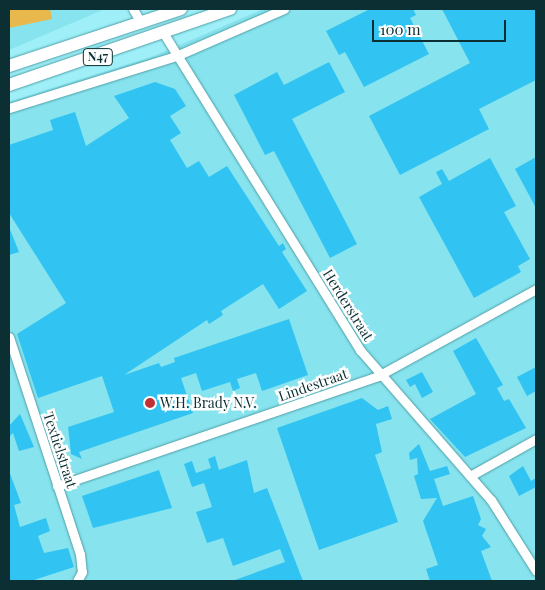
<!DOCTYPE html>
<html>
<head>
<meta charset="utf-8">
<style>
  body { margin:0 }
  #map { position:relative; width:545px; height:590px; overflow:hidden; background:#9eeff8; font-family:"Playfair Display",serif }
  div>[style] { position:absolute }
  .built>* { inset:0; background:#87e3ed }
  .green>* { inset:0; background:#e9b84c }
  .building>* { inset:0; background:#31c4f2 }
  .roads { filter:drop-shadow(0 0 1px #4e9fa7) drop-shadow(0 0 1px #4e9fa7) }
  .minor>* { height:9px; margin:-4.5px; padding:0 4.5px; transform-origin:4.5px; border-radius:4.5px; background:#fff }
  .highway>* { height:12px; margin:-6px; padding:0 6px; transform-origin:6px; border-radius:6px; background:#fff }
  .dots>* { width:14px; height:14px; translate:-50% -50%; box-sizing:border-box; border:2px solid #fff; border-radius:50% }
  span { translate:-50% -50%; white-space:nowrap; text-align:center; line-height:1.15; -webkit-text-stroke:5px #fff; paint-order:stroke }
  .shield-label span { padding:1px 4px; background:#fff; border:1px solid; border-radius:4px; -webkit-text-stroke-width:0 }
  .shield-label { font-size:12px; color:#0b2f32; font-weight:700 }
  .street-label { font-size:14px; color:#0b2f32 }
  .poi-label { font-size:14px; color:#0b2f32 }
  .left { translate:0 -50%; text-align:left }
  .frame { position:absolute; inset:0; border:10px solid #0b2f32; pointer-events:none }
  .scale { position:absolute; left:372px; top:20px; width:134px; height:22px; box-sizing:border-box; border:2px solid #0b2f32; border-top:0; padding-left:6px; font-size:15px; line-height:18px; white-space:nowrap; color:#0b2f32; -webkit-text-stroke:4px #fff; paint-order:stroke }
</style>
</head>
<body>
<div id="map">
  <div class="built">
    <div style="clip-path:polygon(9px 9px,105px 9px,9px 50px)"></div>
    <div style="clip-path:polygon(263px 9px,536px 9px,536px 581px,9px 581px,9px 102px,154px 56px)"></div>
  </div>
  <div class="green">
    <div style="clip-path:polygon(9px 9px,50px 9px,52px 19px,9px 28px)"></div>
  </div>
  <div class="building">
    <div style="clip-path:polygon(370px 9px,413px 9px,416px 15px,410px 18px,429px 54px,364px 87px,345px 52px,339px 55px,326px 31px)"></div>
    <div style="clip-path:polygon(442px 9px,536px 9px,536px 80px,479px 109px,489px 129px,400px 175px,369px 116px,470px 63px)"></div>
    <div style="clip-path:polygon(329px 62px,345px 92px,292px 119px,357px 244px,330px 258px,274px 151px,265px 155px,234px 95px,277px 72px,284px 85px)"></div>
    <div style="clip-path:polygon(155px 82px,175px 89px,186px 106px,170px 116px,181px 133px,170px 140px,187px 168px,199px 161px,209px 177px,227px 166px,279px 246px,283px 243px,286px 249px,282px 252px,307px 291px,279px 309px,263px 284px,221px 311px,223px 315px,209px 324px,207px 320px,124px 375px,159px 363px,161px 367px,175px 362px,174px 358px,289px 319px,308px 375px,262px 391px,256px 373px,237px 379px,240px 388px,233px 391px,230px 382px,202px 391px,196px 373px,181px 378px,193px 413px,79px 452px,82px 459px,71px 454px,68px 427px,114px 412px,102px 376px,38px 398px,17px 334px,66px 303px,9px 213px,9px 145px,53px 130px,50px 120px,75px 112px,86px 146px,129px 118px,114px 96px)"></div>
    <div style="clip-path:polygon(536px 157px,536px 208px,515px 169px)"></div>
    <div style="clip-path:polygon(490px 158px,516px 206px,504px 212px,530px 259px,518px 266px,521px 272px,474px 298px,419px 197px,442px 184px,436px 172px,442px 169px,449px 181px)"></div>
    <div style="clip-path:polygon(9px 227px,19px 252px,9px 255px)"></div>
    <div style="clip-path:polygon(476px 338px,503px 385px,497px 388px,504px 401px,509px 399px,526px 428px,465px 457px,430px 419px,476px 394px,453px 351px)"></div>
    <div style="clip-path:polygon(536px 367px,536px 391px,527px 396px,517px 377px)"></div>
    <div style="clip-path:polygon(422px 372px,433px 392px,422px 398px,415px 384px,410px 387px,406px 380px)"></div>
    <div style="clip-path:polygon(362px 398px,378px 410px,388px 406px,392px 419px,376px 424px,382px 452px,375px 455px,398px 522px,319px 550px,277px 428px)"></div>
    <div style="clip-path:polygon(20px 414px,34px 447px,19px 451px,13px 433px,9px 437px,9px 426px)"></div>
    <div style="clip-path:polygon(419px 444px,430px 471px,447px 466px,450px 474px,434px 479px,443px 506px,473px 496px,481px 519px,478px 525px,486px 529px,482px 536px,491px 547px,481px 551px,492px 581px,430px 581px,426px 569px,438px 565px,423px 521px,437px 498px,421px 499px,414px 476px,418px 474px,417px 458px,410px 460px,409px 453px)"></div>
    <div style="clip-path:polygon(215px 456px,219px 470px,247px 460px,254px 493px,267px 488px,303px 581px,232px 581px,285px 562px,280px 549px,233px 566px,223px 538px,207px 543px,196px 512px,212px 507px,204px 483px,192px 487px,184px 464px,192px 461px,196px 473px,211px 468px,208px 459px)"></div>
    <div style="clip-path:polygon(523px 466px,531px 481px,536px 478px,536px 487px,519px 496px,509px 476px)"></div>
    <div style="clip-path:polygon(159px 470px,172px 508px,93px 528px,82px 496px)"></div>
    <div style="clip-path:polygon(9px 471px,21px 503px,14px 505px,20px 527px,46px 518px,50px 531px,38px 536px,44px 553px,68px 548px,74px 567px,31px 581px,9px 581px)"></div>
  </div>
  <div class="roads">
    <div class="minor">
      <div style="left:133px;top:9px;width:16px;rotate:60deg"></div>
      <div style="left:164px;top:34px;width:372px;rotate:58.2deg"></div>
      <div style="left:360px;top:350px;width:199px;rotate:48.9deg"></div>
      <div style="left:491px;top:500px;width:84px;rotate:57.6deg"></div>
      <div style="left:9px;top:108px;width:175px;rotate:-17.3deg"></div>
      <div style="left:176px;top:56px;width:118px;rotate:-23.5deg"></div>
      <div style="left:9px;top:337px;width:228px;rotate:71.9deg"></div>
      <div style="left:80px;top:554px;width:18px;rotate:84deg"></div>
      <div style="left:82px;top:572px;width:10px;rotate:119deg"></div>
      <div style="left:470px;top:476px;width:76px;rotate:-29.3deg"></div>
      <div style="left:57px;top:486px;width:339px;rotate:-18.9deg"></div>
      <div style="left:378px;top:376px;width:180px;rotate:-28.8deg"></div>
    </div>
    <div class="highway">
      <div style="left:9px;top:66px;width:181px;rotate:-18.3deg"></div>
      <div style="left:9px;top:85px;width:234px;rotate:-19deg"></div>
    </div>
  </div>
  <div class="dots">
    <div style="left:150px;top:403px;background:#c03035"></div>
  </div>
  <div class="shield-label">
    <span style="left:98px;top:57px">N47</span>
  </div>
  <div class="street-label">
    <span style="left:348px;top:305px;rotate:58deg">Herderstraat</span>
    <span style="left:313px;top:385px;rotate:-19deg">Lindestraat</span>
    <span style="left:60px;top:450px;rotate:72deg">Textielstraat</span>
  </div>
  <div class="poi-label">
    <span class="left" style="left:160px;top:403px">W.H. Brady N.V.</span>
  </div>
  <div class="frame"></div>
  <div class="scale">100 m</div>
</div>
</body>
</html>
